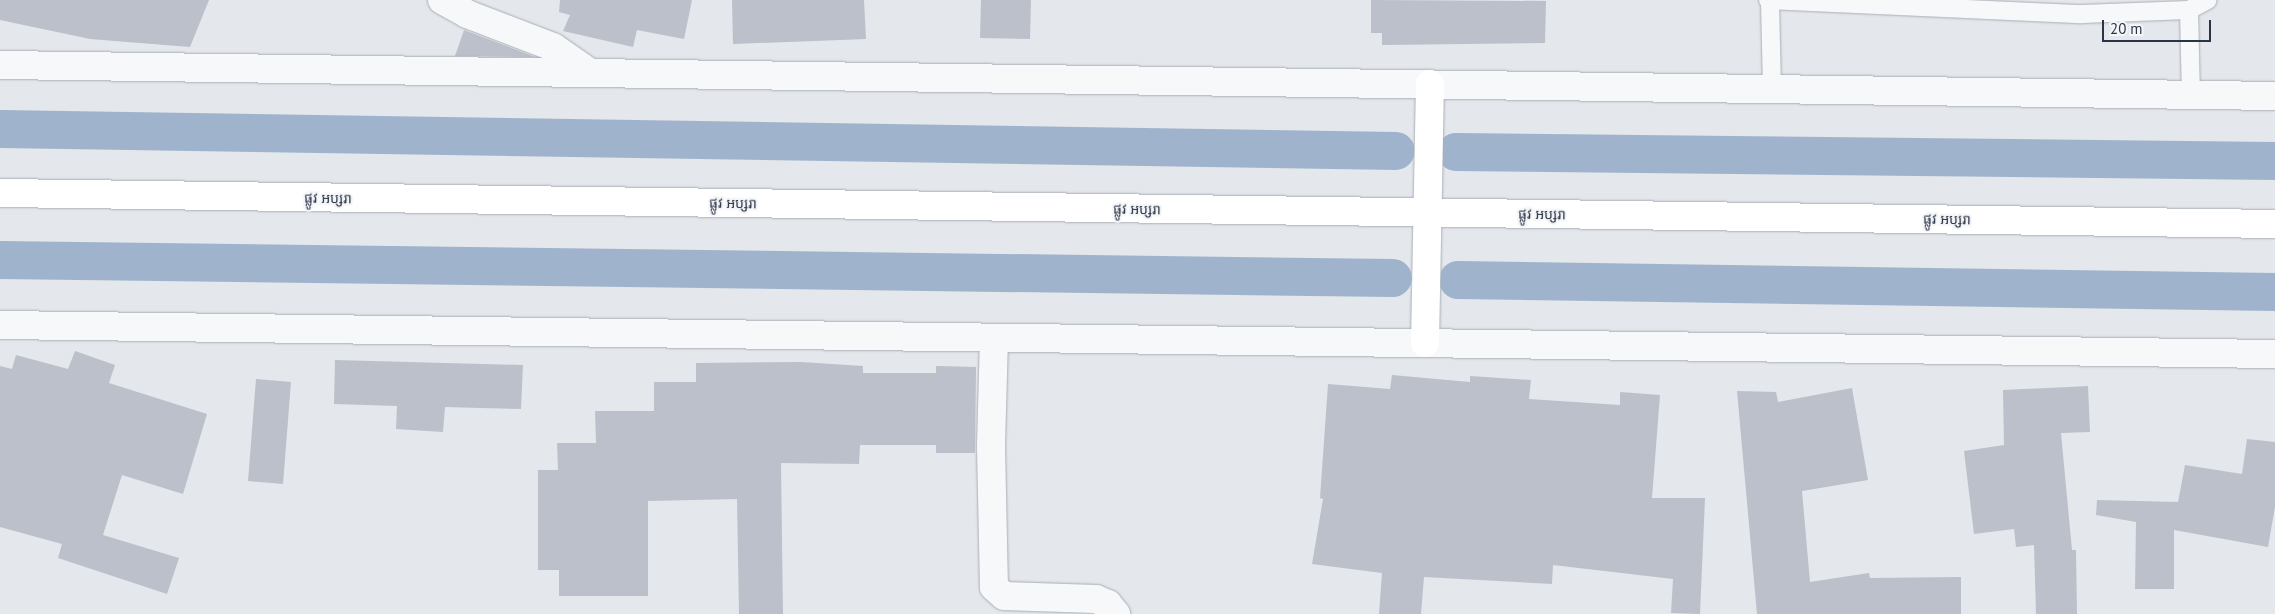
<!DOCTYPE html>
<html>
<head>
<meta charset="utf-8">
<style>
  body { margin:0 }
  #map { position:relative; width:2275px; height:614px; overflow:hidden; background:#e4e7ec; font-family:"PT Sans","Noto Sans Khmer",sans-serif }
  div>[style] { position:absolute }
  .canal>* { height:38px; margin:-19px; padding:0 19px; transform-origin:19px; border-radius:19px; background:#9fb4cc }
  .building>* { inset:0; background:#bbc0ca }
  .roads { filter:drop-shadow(0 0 1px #a9aeb7) drop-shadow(0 0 1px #a9aeb7) }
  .service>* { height:18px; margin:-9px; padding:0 9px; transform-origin:9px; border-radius:9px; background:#f7f8fa }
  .minor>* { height:28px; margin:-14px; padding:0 14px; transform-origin:14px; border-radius:14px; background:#f7f8fa }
  .secondary>* { height:28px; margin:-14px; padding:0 14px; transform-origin:14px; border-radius:14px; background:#fff }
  span { translate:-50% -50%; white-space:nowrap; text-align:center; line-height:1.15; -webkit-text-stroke:4.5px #f4f6f9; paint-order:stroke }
  .street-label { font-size:14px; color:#2b3445 }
  .scale { position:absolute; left:2102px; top:20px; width:109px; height:22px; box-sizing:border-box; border:2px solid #2b3445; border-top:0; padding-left:6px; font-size:15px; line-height:18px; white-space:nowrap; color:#2b3445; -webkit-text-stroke:4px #f4f6f9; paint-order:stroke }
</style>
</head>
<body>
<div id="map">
  <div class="canal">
    <div style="left:0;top:129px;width:1396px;rotate:0.9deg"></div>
    <div style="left:1456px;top:152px;width:819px;rotate:0.63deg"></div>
    <div style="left:0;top:260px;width:1393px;rotate:0.74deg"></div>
    <div style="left:1458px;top:280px;width:817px;rotate:0.84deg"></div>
  </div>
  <div class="building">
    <div style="clip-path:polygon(0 0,209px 0,190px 47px,90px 39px,0 20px)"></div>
    <div style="clip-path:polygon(560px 0,692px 0,684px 39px,637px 30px,633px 47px,563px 31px,570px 15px,559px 12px)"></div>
    <div style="clip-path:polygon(732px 0,864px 0,866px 39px,733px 44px)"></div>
    <div style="clip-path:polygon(981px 0,1031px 0,1030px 39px,980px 38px)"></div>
    <div style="clip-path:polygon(1371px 0,1546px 1px,1545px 43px,1382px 45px,1382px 33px,1371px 33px)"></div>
    <div style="clip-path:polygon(464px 30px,535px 57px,455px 56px)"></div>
    <div style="clip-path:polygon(75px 351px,115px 365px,109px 383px,207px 414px,183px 494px,122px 475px,103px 535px,179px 558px,167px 594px,58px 558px,62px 544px,0 527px,0 366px,12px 369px,16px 355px,68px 369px)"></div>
    <div style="clip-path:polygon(335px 360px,523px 365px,521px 409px,445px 407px,443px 432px,396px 429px,397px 406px,334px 404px)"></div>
    <div style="clip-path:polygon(801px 362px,863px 366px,863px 373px,936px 373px,936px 366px,976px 367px,975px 453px,936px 453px,936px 445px,860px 445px,859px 464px,781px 463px,783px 614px,739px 614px,737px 499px,648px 501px,648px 596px,559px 596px,559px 570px,538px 570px,538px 470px,558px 470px,557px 443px,596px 443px,595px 411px,654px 411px,654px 382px,696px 382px,696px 363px)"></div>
    <div style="clip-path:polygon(1392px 375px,1470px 382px,1470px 376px,1531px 380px,1529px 399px,1620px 405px,1620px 392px,1660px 395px,1652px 498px,1705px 498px,1700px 614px,1671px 613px,1673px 579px,1553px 565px,1552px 584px,1424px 577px,1421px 614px,1379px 614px,1382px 573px,1312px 564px,1323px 499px,1320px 498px,1328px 384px,1390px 389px)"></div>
    <div style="clip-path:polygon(256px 379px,291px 382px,283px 484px,248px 481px)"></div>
    <div style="clip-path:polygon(2088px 386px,2090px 432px,2061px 433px,2072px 550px,2076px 550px,2077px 614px,2036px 614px,2034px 545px,2016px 547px,2014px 529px,1974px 534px,1964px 451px,2004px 445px,2003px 390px)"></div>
    <div style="clip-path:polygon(1852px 388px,1868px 480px,1802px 491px,1810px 582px,1869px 573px,1870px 578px,1961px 577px,1961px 614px,1757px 614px,1737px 391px,1776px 392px,1778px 402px)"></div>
    <div style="clip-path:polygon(2247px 439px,2275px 442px,2275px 507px,2268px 547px,2174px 530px,2174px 589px,2135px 589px,2136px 522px,2096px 515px,2097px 500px,2178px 502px,2185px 465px,2242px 474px)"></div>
  </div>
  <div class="roads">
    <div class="service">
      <div style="left:1768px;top:0;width:314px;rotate:2.6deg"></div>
      <div style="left:2082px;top:14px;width:107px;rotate:-2.1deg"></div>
      <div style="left:2189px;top:10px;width:21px;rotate:-28deg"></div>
      <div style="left:1770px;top:1px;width:88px;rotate:88.7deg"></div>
      <div style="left:2189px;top:10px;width:85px;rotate:88.7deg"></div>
    </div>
    <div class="minor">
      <div style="left:442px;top:0;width:29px;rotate:29deg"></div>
      <div style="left:467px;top:14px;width:92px;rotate:21deg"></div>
      <div style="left:553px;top:47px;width:44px;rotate:34.8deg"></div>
      <div style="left:0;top:65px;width:2275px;rotate:0.78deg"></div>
      <div style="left:0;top:325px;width:2275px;rotate:0.73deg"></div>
      <div style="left:994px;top:338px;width:108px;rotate:91.6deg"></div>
      <div style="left:991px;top:446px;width:141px;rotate:88.8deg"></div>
      <div style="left:994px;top:587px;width:13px;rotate:42deg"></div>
      <div style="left:1004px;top:596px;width:92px;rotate:1.9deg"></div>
      <div style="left:1096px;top:599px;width:13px;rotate:23deg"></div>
      <div style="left:1108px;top:604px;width:13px;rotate:51deg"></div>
    </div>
    <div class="secondary">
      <div style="left:0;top:193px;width:2275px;rotate:0.78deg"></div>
      <div style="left:1425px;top:343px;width:259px;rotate:-88.9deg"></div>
    </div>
  </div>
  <div class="street-label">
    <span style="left:328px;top:198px;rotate:1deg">ផ្លូវ អប្សរា</span>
    <span style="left:733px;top:203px;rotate:1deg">ផ្លូវ អប្សរា</span>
    <span style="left:1137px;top:209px;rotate:1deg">ផ្លូវ អប្សរា</span>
    <span style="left:1542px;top:214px;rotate:1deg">ផ្លូវ អប្សរា</span>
    <span style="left:1947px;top:219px;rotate:1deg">ផ្លូវ អប្សរា</span>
  </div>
  <div class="scale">20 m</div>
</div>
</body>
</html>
